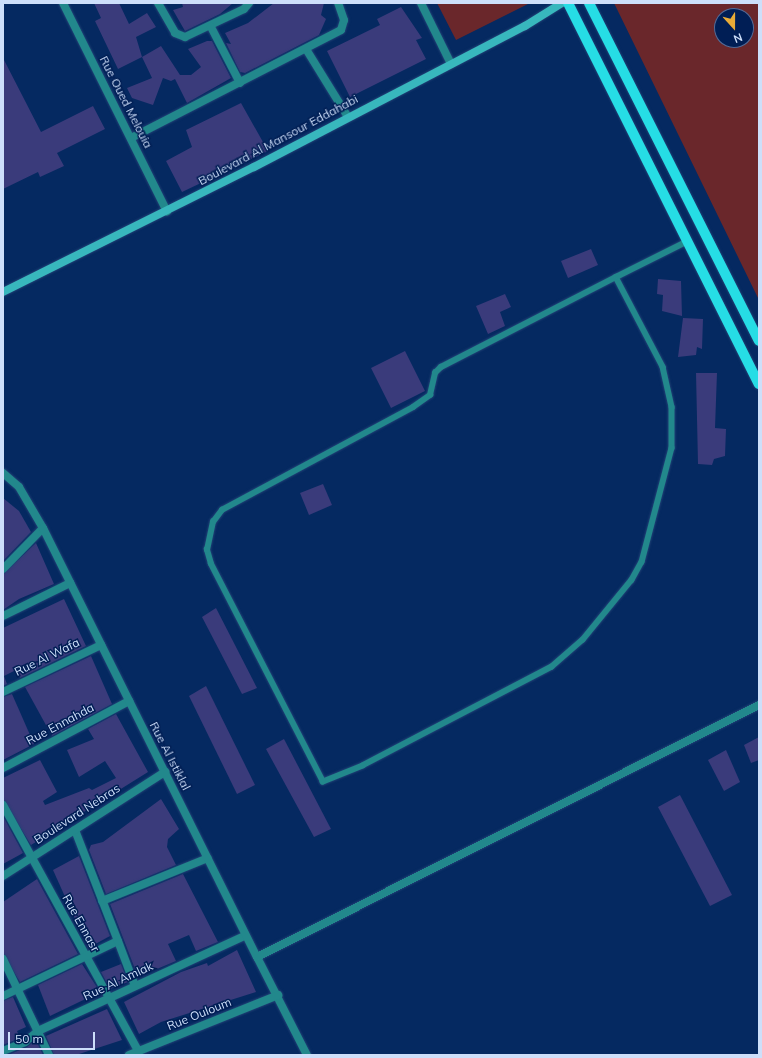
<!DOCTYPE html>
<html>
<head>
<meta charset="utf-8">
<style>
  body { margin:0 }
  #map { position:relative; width:762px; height:1058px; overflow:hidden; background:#052961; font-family:Mulish,sans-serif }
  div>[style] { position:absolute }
  .green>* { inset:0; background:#6a272b }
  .building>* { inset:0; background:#3a3b7b }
  .roads { filter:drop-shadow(0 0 1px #214276) drop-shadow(0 0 1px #214276) }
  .service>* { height:5.5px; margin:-2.75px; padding:0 2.75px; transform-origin:2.75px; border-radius:2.75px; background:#22888c }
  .minor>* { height:8px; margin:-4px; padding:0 4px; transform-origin:4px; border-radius:4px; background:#22888c }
  .tertiary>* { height:8px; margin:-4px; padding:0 4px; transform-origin:4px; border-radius:4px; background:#22888c }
  .secondary>* { height:8px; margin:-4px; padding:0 4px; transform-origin:4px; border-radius:4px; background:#38b7bd }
  .primary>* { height:10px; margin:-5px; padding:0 5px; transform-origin:5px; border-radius:5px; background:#26dde5 }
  span { translate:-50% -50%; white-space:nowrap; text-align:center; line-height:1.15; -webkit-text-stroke:3px #001e55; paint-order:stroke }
  .street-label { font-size:12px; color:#cddffa }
  .frame { position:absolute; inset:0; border:4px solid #cddffa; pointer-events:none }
  .north { position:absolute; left:714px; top:8px; width:40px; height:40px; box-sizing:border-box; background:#001e55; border:1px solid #526b97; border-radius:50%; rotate:159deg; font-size:11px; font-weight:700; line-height:16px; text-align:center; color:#cddffa }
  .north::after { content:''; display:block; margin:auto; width:14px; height:18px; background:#e8ab37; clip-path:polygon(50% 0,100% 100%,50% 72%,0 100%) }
  .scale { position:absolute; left:8px; top:1032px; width:87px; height:18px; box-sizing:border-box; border:2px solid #cddffa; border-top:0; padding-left:5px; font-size:12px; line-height:14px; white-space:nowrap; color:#cddffa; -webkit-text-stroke:3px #001e55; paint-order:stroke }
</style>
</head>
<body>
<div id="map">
  <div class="green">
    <div style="clip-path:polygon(437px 3px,530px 3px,456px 40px)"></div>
    <div style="clip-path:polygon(evenodd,614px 3px,759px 3px,759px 300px,614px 3px,722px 16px,746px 16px,746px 40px,722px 40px,722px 16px)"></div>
  </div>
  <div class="building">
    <div style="clip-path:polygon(94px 3px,119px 3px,129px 24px,147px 13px,156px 27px,136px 37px,142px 57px,118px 69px,95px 21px,101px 18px)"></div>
    <div style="clip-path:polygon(182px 3px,233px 3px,220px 14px,185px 31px,173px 10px,183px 7px)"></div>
    <div style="clip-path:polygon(274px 3px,324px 3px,321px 15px,326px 19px,319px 35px,245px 73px,240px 72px,226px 43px,231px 44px,225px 33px,248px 23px)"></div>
    <div style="clip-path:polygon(401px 7px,422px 38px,416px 40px,426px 59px,350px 97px,327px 51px,380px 25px,377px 19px)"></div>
    <div style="clip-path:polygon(207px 41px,212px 41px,231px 78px,187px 103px,175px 79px,171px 81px,163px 78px,153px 105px,132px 98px,127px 88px,152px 78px,142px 57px,161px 46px,180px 75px,191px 75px,201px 67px,188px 49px)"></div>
    <div style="clip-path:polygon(3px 58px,41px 132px,93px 106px,105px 129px,57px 153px,64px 166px,40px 177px,38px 172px,3px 189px)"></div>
    <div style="clip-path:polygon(241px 103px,268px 151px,182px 192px,166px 161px,192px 147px,186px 130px)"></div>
    <div style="clip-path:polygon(591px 249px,598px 265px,568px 278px,561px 261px)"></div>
    <div style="clip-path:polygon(658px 279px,681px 281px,682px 316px,662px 311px,663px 295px,657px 294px)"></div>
    <div style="clip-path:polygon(505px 294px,511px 307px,500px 312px,505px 326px,488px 334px,476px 306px)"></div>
    <div style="clip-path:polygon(683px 318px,703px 319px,702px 349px,697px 347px,696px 355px,678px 357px)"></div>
    <div style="clip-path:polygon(405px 351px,425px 391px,391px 408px,371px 368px)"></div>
    <div style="clip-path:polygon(696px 373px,717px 373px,715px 428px,726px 429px,725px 456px,714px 459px,712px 465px,698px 464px)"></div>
    <div style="clip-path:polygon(323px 484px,332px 505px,309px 515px,300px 493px)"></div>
    <div style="clip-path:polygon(3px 498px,19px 511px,31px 532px,3px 561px)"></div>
    <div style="clip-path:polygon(36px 543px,54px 584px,19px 599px,3px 610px,3px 574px)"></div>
    <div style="clip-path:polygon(64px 599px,86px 646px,20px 678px,16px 670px,4px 676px,7px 684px,3px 686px,3px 628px)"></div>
    <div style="clip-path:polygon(216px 608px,257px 688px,242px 694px,202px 617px)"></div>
    <div style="clip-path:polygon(91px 656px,112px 704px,52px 736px,25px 687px)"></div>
    <div style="clip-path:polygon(206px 686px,255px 785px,237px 794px,189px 696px)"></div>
    <div style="clip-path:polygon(12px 694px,34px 744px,3px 760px,3px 697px)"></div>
    <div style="clip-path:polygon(116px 714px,148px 772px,31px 845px,3px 800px,3px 778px,40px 760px,57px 792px,43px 801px,45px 805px,89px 788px,92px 790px,116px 778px,105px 761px,79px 777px,67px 750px,94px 739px,88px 729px)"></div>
    <div style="clip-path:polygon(759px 737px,759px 760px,751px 763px,744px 745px)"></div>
    <div style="clip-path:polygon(284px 739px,331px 829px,314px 837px,266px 749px)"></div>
    <div style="clip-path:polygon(726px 750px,740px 782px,724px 791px,708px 760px)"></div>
    <div style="clip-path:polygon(680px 795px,732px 895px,710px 906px,658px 807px)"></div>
    <div style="clip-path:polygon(161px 799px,179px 829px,168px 839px,167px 847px,176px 865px,106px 894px,89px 850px,91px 845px,103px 842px)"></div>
    <div style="clip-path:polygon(3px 816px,23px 853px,3px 864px)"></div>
    <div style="clip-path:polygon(79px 856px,110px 936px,88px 948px,53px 870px)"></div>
    <div style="clip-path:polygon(183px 874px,218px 942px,196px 951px,189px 935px,168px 944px,176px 961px,138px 977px,110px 904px)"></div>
    <div style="clip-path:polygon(37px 879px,78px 954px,20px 982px,3px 954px,3px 902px)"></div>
    <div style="clip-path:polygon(237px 950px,256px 992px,161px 1022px,139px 1034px,124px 1002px,181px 972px,207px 963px,208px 966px)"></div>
    <div style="clip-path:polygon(82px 964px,100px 992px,50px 1016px,38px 985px)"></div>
    <div style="clip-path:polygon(121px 964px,128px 982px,110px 989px,101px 972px)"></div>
    <div style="clip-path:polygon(13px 997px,26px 1027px,17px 1031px,20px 1038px,3px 1045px,3px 1001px)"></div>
    <div style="clip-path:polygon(107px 1009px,122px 1040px,76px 1055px,54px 1055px,46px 1036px)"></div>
    <div style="clip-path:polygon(36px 1040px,43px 1055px,8px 1055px,27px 1047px)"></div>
  </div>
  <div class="roads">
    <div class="service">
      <div style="left:616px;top:277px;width:102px;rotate:62.4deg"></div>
      <div style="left:663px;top:367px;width:41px;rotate:77.3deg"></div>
      <div style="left:672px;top:407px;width:41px;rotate:90deg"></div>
      <div style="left:672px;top:448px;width:118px;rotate:104.7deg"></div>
      <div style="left:642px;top:562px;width:21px;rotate:119deg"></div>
      <div style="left:632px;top:580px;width:77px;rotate:129.2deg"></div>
      <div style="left:583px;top:640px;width:41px;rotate:138.9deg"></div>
      <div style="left:552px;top:667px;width:213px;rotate:152.4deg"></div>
      <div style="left:363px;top:766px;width:43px;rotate:158.2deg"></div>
      <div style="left:323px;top:782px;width:245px;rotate:-117.2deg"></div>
      <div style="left:211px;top:564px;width:15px;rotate:-106deg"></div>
      <div style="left:207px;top:550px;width:29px;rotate:-78deg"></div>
      <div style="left:213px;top:522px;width:15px;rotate:-53deg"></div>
      <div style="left:222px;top:510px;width:217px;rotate:-28.3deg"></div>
      <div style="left:413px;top:407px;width:21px;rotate:-35deg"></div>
      <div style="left:430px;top:395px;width:23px;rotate:-77deg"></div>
      <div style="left:435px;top:373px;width:8px;rotate:-45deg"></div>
      <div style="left:441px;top:367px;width:197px;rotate:-27.2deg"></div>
      <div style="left:616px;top:277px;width:80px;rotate:-26.6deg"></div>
    </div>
    <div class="minor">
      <div style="left:63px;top:3px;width:233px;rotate:63.5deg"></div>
      <div style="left:158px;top:3px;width:34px;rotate:60deg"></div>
      <div style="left:175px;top:33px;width:11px;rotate:22deg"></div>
      <div style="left:185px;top:37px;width:65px;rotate:-25.4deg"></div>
      <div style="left:244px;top:9px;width:8px;rotate:-50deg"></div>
      <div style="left:421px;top:3px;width:68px;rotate:63.8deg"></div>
      <div style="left:211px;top:27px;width:63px;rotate:62.6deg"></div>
      <div style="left:306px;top:49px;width:80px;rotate:58.3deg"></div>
      <div style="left:131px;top:138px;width:236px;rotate:-27.2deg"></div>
      <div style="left:341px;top:30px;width:10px;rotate:-73deg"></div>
      <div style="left:344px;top:20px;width:18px;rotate:-109deg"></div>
      <div style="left:3px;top:569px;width:57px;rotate:-45.7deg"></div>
      <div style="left:3px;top:616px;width:75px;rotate:-26.2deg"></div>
      <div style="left:3px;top:692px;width:109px;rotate:-25.6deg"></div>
      <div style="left:3px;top:768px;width:143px;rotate:-28deg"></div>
      <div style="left:3px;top:805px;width:281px;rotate:61.2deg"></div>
      <div style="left:102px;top:901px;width:114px;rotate:-22.1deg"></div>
      <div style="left:118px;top:941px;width:48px;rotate:69.3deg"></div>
      <div style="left:257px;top:957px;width:110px;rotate:63deg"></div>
      <div style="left:3px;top:959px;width:106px;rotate:64.4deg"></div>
      <div style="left:3px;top:996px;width:127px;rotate:-25.6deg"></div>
      <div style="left:118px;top:941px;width:119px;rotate:-111.2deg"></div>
      <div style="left:3px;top:1051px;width:24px;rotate:-22deg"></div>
      <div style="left:25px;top:1042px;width:17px;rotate:-40deg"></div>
      <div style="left:38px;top:1031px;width:228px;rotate:-24.7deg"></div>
      <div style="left:129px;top:1055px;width:161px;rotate:-21.9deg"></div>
    </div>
    <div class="tertiary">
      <div style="left:3px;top:473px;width:21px;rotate:41deg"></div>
      <div style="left:19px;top:487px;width:48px;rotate:59.7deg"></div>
      <div style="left:43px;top:528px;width:479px;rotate:63.5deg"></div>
      <div style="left:257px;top:957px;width:562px;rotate:-26.66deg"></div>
      <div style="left:3px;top:876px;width:193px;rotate:-32.7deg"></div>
    </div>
    <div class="secondary">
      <div style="left:3px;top:292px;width:280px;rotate:-26.5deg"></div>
      <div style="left:254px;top:167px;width:305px;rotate:-27.5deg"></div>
      <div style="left:525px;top:26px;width:44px;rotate:-31.9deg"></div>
    </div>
    <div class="primary">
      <div style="left:568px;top:3px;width:426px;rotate:63.4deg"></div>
      <div style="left:589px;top:3px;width:378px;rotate:63.3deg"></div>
    </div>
  </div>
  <div class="street-label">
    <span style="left:126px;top:102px;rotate:63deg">Rue Oued Melouia</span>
    <span style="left:278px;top:140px;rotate:-28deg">Boulevard Al Mansour Eddahabi</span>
    <span style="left:47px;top:657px;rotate:-26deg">Rue Al Wafa</span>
    <span style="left:60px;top:724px;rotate:-28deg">Rue Ennahda</span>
    <span style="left:170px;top:756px;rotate:63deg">Rue Al Istiklal</span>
    <span style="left:77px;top:814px;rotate:-33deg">Boulevard Nebras</span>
    <span style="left:81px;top:923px;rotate:61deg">Rue Ennasr</span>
    <span style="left:118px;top:981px;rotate:-25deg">Rue Al Amlak</span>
    <span style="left:199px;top:1014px;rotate:-22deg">Rue Ouloum</span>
  </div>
  <div class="frame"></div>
  <div class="north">N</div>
  <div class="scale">50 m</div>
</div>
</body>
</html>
